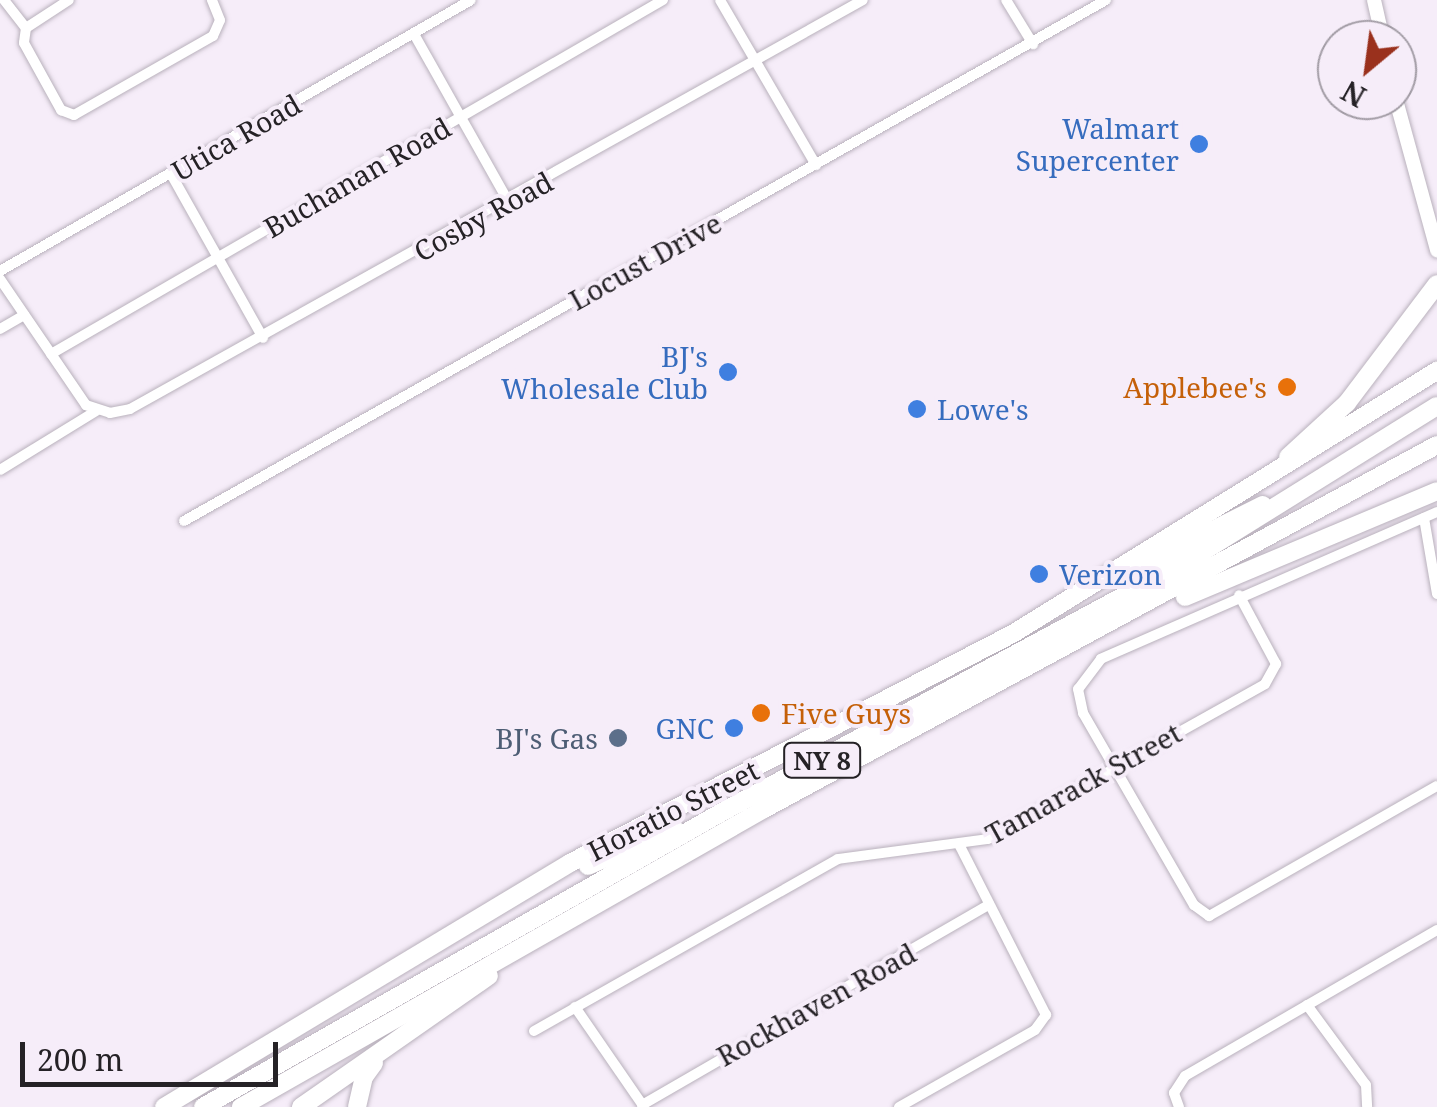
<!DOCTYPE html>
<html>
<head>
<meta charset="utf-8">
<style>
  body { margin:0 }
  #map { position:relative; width:1437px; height:1107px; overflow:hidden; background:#f6edf9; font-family:"Noto Serif",serif }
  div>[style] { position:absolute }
  .roads { filter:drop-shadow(0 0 2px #b9b1bc) drop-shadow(0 0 2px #b9b1bc) }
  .minor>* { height:10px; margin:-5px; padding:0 5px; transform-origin:5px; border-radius:5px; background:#fff }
  .secondary>* { height:14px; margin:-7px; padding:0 7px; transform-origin:7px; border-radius:7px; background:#fff }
  .motorway>* { height:18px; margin:-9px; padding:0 9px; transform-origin:9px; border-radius:9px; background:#fff }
  .dots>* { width:28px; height:28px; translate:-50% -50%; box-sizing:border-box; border:5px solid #f6edf9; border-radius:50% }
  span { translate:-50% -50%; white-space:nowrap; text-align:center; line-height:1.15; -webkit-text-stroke:8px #f6edf9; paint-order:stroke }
  .shield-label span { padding:2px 8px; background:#f6edf9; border:2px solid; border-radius:8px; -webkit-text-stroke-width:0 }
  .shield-label { font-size:25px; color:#252226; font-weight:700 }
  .shop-label { font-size:28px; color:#366cbe }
  .right { translate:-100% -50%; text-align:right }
  .left { translate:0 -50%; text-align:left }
  .street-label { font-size:28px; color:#252226 }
  .food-label { font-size:28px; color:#c56008 }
  .service-label { font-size:28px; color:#4e5e75 }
  .north { position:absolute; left:1317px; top:20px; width:100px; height:100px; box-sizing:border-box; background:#f6edf9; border:2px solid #a29ca5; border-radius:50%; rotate:209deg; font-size:28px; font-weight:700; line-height:40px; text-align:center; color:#252226 }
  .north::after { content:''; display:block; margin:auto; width:35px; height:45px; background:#9a311d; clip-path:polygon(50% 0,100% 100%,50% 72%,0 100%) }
  .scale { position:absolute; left:20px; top:1042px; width:258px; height:45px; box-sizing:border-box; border:5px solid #252226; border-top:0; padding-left:12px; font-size:30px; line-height:35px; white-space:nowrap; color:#252226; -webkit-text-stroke:8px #f6edf9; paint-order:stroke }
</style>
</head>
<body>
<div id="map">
  <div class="roads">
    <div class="minor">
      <div style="left:4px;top:0;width:36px;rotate:52deg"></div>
      <div style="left:720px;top:0;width:191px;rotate:59.8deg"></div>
      <div style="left:1006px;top:0;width:52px;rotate:58.5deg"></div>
      <div style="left:26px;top:28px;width:15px;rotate:98deg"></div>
      <div style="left:24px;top:43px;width:77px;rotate:61.1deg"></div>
      <div style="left:61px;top:110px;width:14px;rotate:21deg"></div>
      <div style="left:74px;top:115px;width:160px;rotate:-29.6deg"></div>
      <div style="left:213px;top:36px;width:17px;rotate:-66deg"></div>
      <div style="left:220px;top:20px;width:22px;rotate:-112deg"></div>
      <div style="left:26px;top:28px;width:51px;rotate:-33.1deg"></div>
      <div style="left:414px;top:34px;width:192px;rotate:60.6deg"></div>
      <div style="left:171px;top:174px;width:188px;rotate:60.7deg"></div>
      <div style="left:0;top:271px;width:543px;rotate:-29.91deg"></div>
      <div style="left:0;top:279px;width:153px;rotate:55.7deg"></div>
      <div style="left:86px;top:405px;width:25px;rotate:18deg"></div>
      <div style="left:110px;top:413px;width:20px;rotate:-11deg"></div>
      <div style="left:130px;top:409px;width:839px;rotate:-29.16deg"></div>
      <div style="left:0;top:329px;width:28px;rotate:-30deg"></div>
      <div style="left:51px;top:354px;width:707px;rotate:-30.05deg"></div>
      <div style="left:0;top:470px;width:113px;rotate:-31.6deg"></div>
      <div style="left:1437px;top:512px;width:367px;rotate:156.4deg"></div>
      <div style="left:1101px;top:659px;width:38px;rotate:127deg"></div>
      <div style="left:1078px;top:689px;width:25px;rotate:78deg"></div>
      <div style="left:1083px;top:713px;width:222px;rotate:60deg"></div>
      <div style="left:1194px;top:905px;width:19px;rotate:36deg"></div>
      <div style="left:1209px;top:916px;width:262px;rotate:-29.7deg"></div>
      <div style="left:1424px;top:518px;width:77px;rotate:80.3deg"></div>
      <div style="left:184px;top:521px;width:1059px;rotate:-29.47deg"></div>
      <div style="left:1307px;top:1005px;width:99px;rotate:53.6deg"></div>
      <div style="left:1366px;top:1085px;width:22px;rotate:87deg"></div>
      <div style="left:575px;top:1007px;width:121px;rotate:55.4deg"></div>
      <div style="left:534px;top:1031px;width:349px;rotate:-29.5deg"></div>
      <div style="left:838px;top:859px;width:151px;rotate:-7.6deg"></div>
      <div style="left:988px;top:839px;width:317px;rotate:-29.2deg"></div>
      <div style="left:1265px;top:684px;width:23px;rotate:-61deg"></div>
      <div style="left:1276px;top:664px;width:78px;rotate:-118.2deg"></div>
      <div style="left:642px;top:1105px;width:401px;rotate:-30deg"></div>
      <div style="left:899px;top:1107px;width:156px;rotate:-29.5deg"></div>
      <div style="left:1035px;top:1030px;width:19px;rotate:-54deg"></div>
      <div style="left:1046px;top:1015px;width:190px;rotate:-117deg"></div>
      <div style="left:1179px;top:1107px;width:15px;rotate:-110deg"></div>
      <div style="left:1174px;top:1093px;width:20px;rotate:-57deg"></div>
      <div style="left:1185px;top:1076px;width:291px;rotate:-30.1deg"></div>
    </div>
    <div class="secondary">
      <div style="left:1374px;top:0;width:41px;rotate:77.3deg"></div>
      <div style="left:1396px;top:100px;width:156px;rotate:74.7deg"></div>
    </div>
    <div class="motorway">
      <div style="left:1288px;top:457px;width:80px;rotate:-42.5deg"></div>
      <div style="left:1347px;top:403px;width:149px;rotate:-52.9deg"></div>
      <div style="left:1125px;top:574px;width:154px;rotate:-26.6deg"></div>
      <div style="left:1185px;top:597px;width:273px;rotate:-22.8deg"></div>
      <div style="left:588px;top:866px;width:94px;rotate:-23.8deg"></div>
      <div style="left:164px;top:1107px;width:474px;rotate:-31deg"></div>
      <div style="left:570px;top:863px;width:500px;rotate:-27.38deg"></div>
      <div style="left:1014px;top:633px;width:498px;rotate:-31.8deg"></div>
      <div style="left:203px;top:1107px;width:597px;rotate:-29.61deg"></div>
      <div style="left:722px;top:812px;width:523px;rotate:-28.28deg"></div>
      <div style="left:1183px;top:564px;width:299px;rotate:-31.9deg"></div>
      <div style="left:241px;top:1107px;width:602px;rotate:-29.67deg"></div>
      <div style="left:764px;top:809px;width:765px;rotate:-28.41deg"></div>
      <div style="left:301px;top:1107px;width:229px;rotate:-34.9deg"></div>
      <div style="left:357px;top:1107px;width:31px;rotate:-77deg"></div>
      <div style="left:364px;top:1077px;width:17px;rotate:-54deg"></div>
    </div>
  </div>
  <div class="dots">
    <div style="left:1199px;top:144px;background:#3f7fe0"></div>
    <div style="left:728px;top:372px;background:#3f7fe0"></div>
    <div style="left:1287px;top:387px;background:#e8710a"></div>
    <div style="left:917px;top:409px;background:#3f7fe0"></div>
    <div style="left:1039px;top:574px;background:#3f7fe0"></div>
    <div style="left:761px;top:713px;background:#e8710a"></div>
    <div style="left:734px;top:728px;background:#3f7fe0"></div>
    <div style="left:618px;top:738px;background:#5c6f8a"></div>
  </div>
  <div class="shield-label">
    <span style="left:822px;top:760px">NY 8</span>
  </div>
  <div class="shop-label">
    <span class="right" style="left:1179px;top:144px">Walmart<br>Supercenter</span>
    <span class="right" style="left:708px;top:372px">BJ's<br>Wholesale Club</span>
    <span class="left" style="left:937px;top:409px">Lowe's</span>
    <span class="left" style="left:1059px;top:574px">Verizon</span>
    <span class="right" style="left:714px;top:728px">GNC</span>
  </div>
  <div class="street-label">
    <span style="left:236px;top:137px;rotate:-30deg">Utica Road</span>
    <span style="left:357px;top:177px;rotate:-30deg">Buchanan Road</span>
    <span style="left:483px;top:216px;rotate:-29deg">Cosby Road</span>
    <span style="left:645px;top:261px;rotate:-29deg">Locust Drive</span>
    <span style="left:1083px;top:783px;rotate:-29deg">Tamarack Street</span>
    <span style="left:673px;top:810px;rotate:-27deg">Horatio Street</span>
    <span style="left:816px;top:1004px;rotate:-29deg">Rockhaven Road</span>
  </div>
  <div class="food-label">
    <span class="right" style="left:1267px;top:387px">Applebee's</span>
    <span class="left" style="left:781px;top:713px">Five Guys</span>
  </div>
  <div class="service-label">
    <span class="right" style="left:598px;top:738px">BJ's Gas</span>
  </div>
  <div class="north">N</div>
  <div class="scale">200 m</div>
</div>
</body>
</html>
